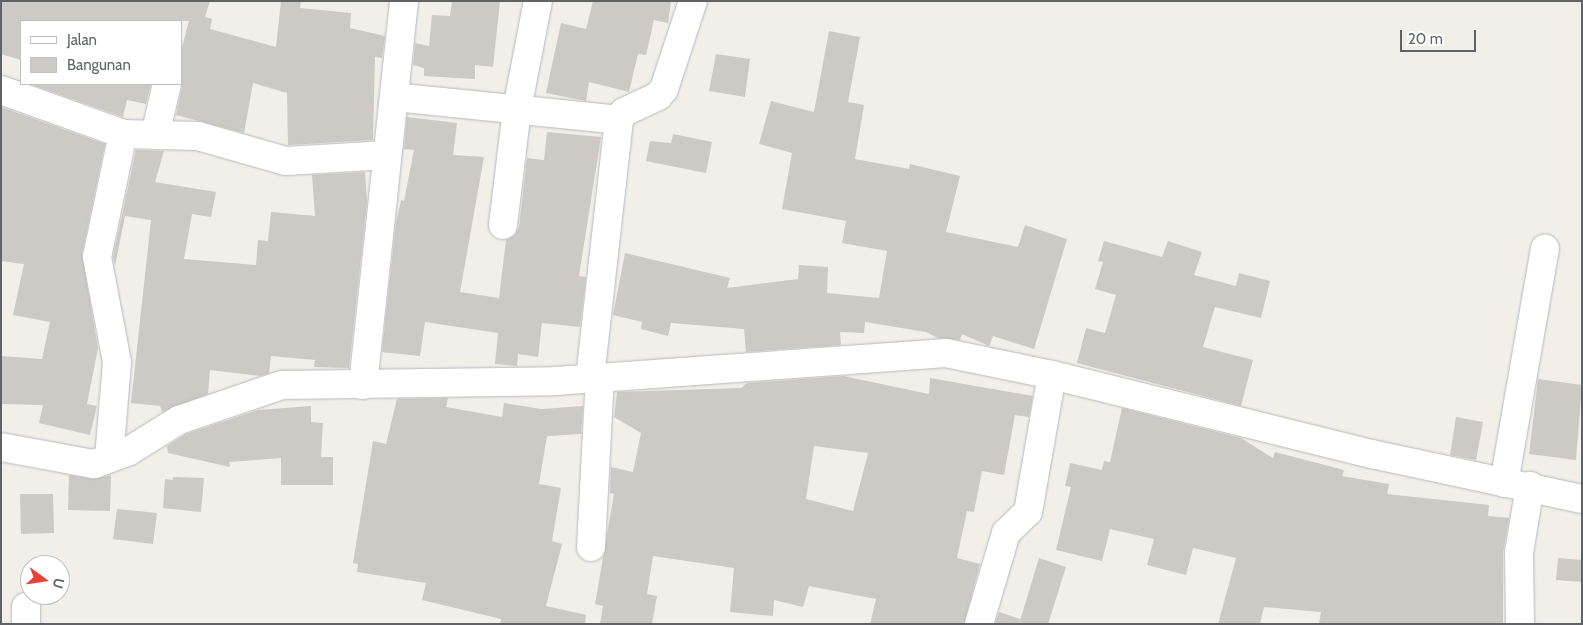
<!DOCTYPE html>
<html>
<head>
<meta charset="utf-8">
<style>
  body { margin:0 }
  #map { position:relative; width:1583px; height:625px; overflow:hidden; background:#f1efe8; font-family:Cabin,sans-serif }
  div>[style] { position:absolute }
  .building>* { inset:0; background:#cccac5 }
  .roads { filter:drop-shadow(0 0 1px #b5b8bc) drop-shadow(0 0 1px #b5b8bc) }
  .minor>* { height:28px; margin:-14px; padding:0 14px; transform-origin:14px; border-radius:14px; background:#fff }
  span { translate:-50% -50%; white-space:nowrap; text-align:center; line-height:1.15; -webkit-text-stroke:4.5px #fff; paint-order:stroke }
  .frame { position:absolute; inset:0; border:2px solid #5f6368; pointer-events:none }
  .legend { position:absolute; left:20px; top:20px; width:162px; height:65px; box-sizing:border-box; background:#fff; border:1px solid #bfc1c3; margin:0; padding:6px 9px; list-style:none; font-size:15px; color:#5f6368 }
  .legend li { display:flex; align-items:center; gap:10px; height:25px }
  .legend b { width:25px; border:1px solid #bfc1c3 }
  .north { position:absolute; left:20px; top:555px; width:50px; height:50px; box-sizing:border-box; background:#fff; border:1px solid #bfc1c3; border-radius:50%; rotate:104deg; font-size:14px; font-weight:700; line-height:20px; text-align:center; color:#5f6368 }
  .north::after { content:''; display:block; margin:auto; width:18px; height:22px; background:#ea4335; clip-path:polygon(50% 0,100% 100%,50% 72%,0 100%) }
  .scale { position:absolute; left:1400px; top:30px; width:76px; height:22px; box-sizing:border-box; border:2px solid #5f6368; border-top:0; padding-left:6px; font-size:15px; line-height:18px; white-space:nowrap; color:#5f6368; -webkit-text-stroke:4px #fff; paint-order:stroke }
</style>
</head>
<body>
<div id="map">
  <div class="building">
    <div style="clip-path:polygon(1px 1px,210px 1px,205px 17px,212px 19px,210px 29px,276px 47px,281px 1px,301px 1px,300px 8px,351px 13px,350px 28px,385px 36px,382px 58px,375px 57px,373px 140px,288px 145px,287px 93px,253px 83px,244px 133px,176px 115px,182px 87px,181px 51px,189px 21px,21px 21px,21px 60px,1px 54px)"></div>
    <div style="clip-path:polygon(452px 1px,500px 1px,493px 67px,475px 65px,475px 79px,424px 76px,424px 68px,413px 65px,415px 43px,429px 46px,432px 15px,450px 16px)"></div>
    <div style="clip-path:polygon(593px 1px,671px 1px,668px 23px,654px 20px,646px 55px,638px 54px,629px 92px,589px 82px,586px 101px,546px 93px,561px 23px,586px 29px)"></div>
    <div style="clip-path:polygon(829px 31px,860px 37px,848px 102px,864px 105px,855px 159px,909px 169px,910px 164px,960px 176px,946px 232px,1018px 247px,1025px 225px,1067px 239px,1034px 349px,993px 336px,989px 346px,962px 334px,960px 340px,938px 338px,926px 332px,865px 322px,864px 333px,840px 332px,841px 345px,746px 352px,744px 329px,671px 323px,668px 336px,641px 329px,642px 322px,613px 315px,625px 253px,730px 278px,727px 288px,798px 279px,799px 265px,828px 267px,827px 293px,879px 298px,887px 251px,842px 243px,846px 221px,782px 209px,792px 153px,759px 144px,771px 101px,814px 112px)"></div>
    <div style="clip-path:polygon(716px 54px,750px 59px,745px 97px,709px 91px)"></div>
    <div style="clip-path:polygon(30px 84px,151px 84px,146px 104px,127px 100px,123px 117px)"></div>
    <div style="clip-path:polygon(1px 107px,105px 144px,82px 254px,98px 348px,87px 404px,97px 406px,90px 435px,39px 423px,43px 405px,1px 404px,1px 356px,42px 359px,50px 322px,13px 315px,24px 264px,1px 261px)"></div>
    <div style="clip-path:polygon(407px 117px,457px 123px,453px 155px,484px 157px,460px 292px,499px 298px,506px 240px,515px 235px,519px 227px,527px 158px,544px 160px,547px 132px,601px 137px,579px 276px,586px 277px,580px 327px,542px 323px,538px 357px,518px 354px,517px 366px,495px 364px,498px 333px,425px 322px,420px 356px,382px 352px,396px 222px,401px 200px,404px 201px,414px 150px,404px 149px)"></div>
    <div style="clip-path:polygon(673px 134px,712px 142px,706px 173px,646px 161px,650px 141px,671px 143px)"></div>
    <div style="clip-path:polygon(136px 150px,164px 151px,155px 182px,216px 192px,211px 217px,192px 214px,184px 259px,256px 265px,258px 240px,268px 241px,271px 212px,315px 216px,312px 175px,365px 172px,367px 202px,349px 368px,314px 367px,315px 360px,271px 356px,269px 373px,261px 376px,210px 370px,208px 394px,162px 412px,160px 406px,131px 403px,151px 220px,125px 216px,115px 266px,113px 257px)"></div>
    <div style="clip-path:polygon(1104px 241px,1162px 257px,1168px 241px,1202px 252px,1194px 275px,1236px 286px,1239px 273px,1270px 281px,1261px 318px,1215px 307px,1203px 347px,1253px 360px,1241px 406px,1077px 363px,1086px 328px,1105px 333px,1116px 295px,1095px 289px,1103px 262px,1098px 261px)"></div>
    <div style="clip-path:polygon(evenodd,843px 376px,929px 394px,930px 378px,1033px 396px,1029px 417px,1015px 415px,1004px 475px,982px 471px,974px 512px,967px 511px,957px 558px,980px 564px,964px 624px,870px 624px,876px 599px,809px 586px,803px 607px,774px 600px,773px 616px,730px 612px,734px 568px,653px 556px,647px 594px,657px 596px,652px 624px,600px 624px,603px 606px,595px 604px,614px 494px,610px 493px,611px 467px,633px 472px,641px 433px,614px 417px,617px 392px,741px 388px,747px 383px,843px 376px,814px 446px,868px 453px,853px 511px,806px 499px,814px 446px)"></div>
    <div style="clip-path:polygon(1538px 379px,1582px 385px,1576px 460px,1529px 454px)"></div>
    <div style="clip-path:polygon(448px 398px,446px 407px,502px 417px,504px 403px,542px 409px,583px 406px,581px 434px,547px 436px,539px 484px,561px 488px,552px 541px,562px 544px,546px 606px,586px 615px,585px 624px,500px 624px,501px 619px,422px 600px,426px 583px,357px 572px,358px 564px,353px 563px,373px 441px,386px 444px,397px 399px)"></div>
    <div style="clip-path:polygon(311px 406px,311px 422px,323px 423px,321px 457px,333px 457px,333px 485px,281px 485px,281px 458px,229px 462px,230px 467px,168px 453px,167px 446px,186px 434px,258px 410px)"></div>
    <div style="clip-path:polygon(1122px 408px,1241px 438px,1273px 458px,1275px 452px,1344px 470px,1342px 476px,1389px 484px,1387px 494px,1489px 505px,1488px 516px,1509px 518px,1503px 553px,1503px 624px,1319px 624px,1321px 612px,1264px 607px,1260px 624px,1218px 624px,1236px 558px,1193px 548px,1186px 575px,1147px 565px,1154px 539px,1110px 529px,1102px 561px,1056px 550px,1071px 487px,1065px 486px,1070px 463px,1102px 470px,1104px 461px,1110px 462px)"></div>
    <div style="clip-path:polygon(1456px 417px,1483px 422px,1476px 460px,1450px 455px)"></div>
    <div style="clip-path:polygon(69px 475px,92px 479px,111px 475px,110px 511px,68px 510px)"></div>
    <div style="clip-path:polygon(173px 477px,204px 478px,201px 512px,163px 508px,165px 479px,173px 480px)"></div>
    <div style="clip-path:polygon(20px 494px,53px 494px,54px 533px,21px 534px)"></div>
    <div style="clip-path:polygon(117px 509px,157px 513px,153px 544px,113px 539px)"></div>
    <div style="clip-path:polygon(1039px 558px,1066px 567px,1048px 624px,1019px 624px)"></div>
    <div style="clip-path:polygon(1558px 558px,1582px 560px,1582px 582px,1556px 580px)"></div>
    <div style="clip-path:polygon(999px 612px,1020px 619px,1019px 624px,995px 624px)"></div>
  </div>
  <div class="roads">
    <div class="minor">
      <div style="left:1px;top:90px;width:130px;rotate:19.8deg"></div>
      <div style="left:123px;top:134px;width:75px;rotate:1.5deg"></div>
      <div style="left:198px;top:136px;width:91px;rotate:15.9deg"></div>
      <div style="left:286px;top:161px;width:101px;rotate:-3.4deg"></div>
      <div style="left:394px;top:97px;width:226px;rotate:5.8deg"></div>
      <div style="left:155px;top:135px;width:52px;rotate:-76.8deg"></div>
      <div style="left:503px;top:225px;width:117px;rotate:-83.1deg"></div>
      <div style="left:517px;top:109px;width:110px;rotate:-79deg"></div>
      <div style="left:590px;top:378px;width:260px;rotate:-83.6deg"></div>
      <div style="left:619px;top:120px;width:9px;rotate:-58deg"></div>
      <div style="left:624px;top:112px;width:38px;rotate:-25deg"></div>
      <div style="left:658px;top:96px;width:9px;rotate:-49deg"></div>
      <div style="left:664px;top:89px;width:93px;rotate:-71.8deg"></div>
      <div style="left:363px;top:385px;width:386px;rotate:-83.9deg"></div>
      <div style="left:1px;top:447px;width:95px;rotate:10.4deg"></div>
      <div style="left:94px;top:464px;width:37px;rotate:-20deg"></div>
      <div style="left:129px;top:451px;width:59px;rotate:-31.8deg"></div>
      <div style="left:179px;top:420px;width:109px;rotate:-18.8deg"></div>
      <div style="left:282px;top:385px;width:274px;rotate:-0.8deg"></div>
      <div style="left:556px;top:381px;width:391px;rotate:-4.1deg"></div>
      <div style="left:946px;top:353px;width:108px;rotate:11.7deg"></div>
      <div style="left:1052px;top:375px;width:330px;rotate:13.9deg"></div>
      <div style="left:1372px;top:454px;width:215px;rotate:12.1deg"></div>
      <div style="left:109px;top:458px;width:96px;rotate:-85.2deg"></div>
      <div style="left:117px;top:362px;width:107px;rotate:-100.8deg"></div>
      <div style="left:97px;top:257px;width:126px;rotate:-78.1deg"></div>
      <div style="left:1504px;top:483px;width:238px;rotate:-80.1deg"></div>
      <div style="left:591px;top:547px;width:170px;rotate:-87deg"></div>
      <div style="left:26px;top:624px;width:17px;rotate:-90deg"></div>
      <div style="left:979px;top:624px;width:95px;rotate:-73.5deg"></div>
      <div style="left:1006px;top:533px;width:30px;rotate:-44deg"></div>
      <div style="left:1028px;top:512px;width:139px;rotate:-80.1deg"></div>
      <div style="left:1520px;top:624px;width:71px;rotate:-90.8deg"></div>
      <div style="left:1519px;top:553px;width:68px;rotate:-80.7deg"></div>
    </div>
  </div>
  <div class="frame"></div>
  <ul class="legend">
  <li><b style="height:6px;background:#fff"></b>Jalan</li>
  <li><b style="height:14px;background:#cccac5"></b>Bangunan</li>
  </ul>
  <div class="north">U</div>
  <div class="scale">20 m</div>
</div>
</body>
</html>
